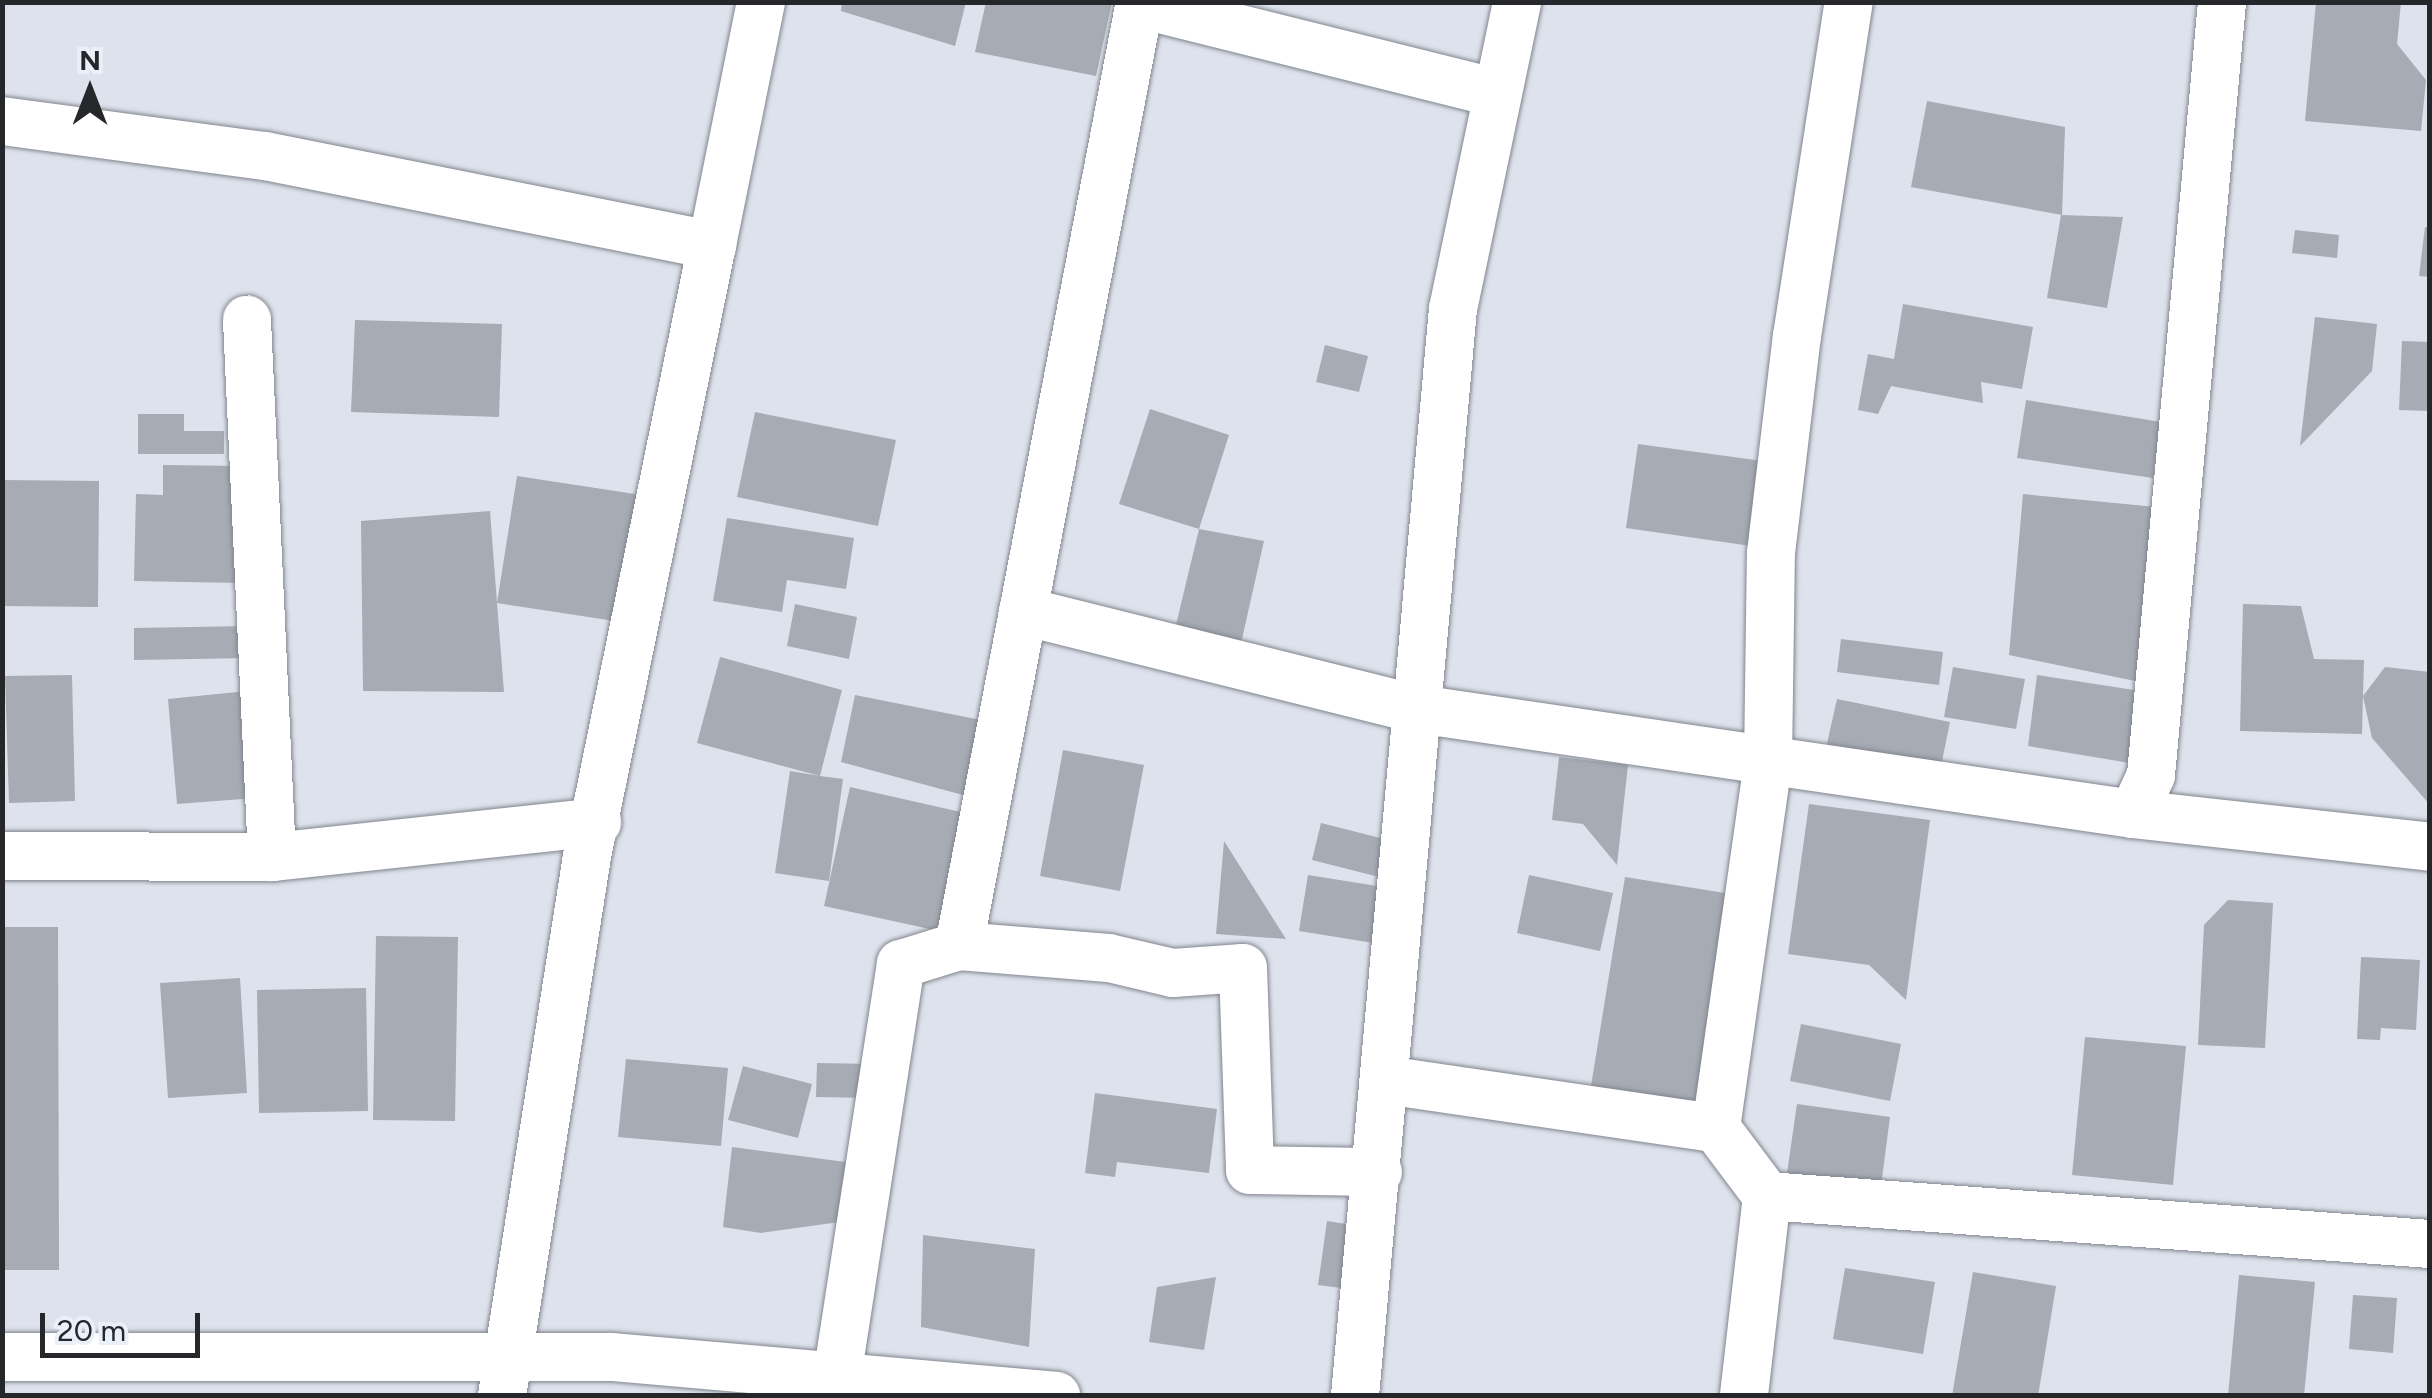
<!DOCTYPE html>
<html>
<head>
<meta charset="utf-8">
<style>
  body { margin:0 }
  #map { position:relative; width:2432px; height:1398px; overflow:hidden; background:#dde2ec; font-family:Figtree,sans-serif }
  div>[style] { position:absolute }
  .building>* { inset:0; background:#a6abb4 }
  .roads { filter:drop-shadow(0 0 2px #81858e) drop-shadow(0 0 2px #81858e) }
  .minor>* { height:48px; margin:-24px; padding:0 24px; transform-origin:24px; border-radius:24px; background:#fff }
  span { translate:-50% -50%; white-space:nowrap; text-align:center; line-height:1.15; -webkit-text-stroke:8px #eaf0f9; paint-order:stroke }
  .frame { position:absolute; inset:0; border:5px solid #25272a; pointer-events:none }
  .north { position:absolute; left:40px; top:40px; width:100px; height:100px; -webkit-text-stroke:8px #eaf0f9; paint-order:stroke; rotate:0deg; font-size:28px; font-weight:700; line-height:40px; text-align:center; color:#25272a }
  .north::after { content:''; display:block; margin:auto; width:35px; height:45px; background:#25272a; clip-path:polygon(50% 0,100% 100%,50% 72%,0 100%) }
  .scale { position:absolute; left:40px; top:1313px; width:160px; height:45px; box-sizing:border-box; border:5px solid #25272a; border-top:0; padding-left:12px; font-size:30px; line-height:35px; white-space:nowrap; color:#25272a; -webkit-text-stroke:8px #eaf0f9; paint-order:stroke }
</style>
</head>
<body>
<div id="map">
  <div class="building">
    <div style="clip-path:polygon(842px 2px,966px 2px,955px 46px,841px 11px)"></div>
    <div style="clip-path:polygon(986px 2px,1112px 2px,1096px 76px,975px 52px)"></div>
    <div style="clip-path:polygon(2316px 2px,2401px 2px,2397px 44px,2426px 80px,2421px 131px,2305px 121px)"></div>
    <div style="clip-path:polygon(1927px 101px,2065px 127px,2062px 215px,1911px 187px)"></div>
    <div style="clip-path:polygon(2061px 215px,2123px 217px,2107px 308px,2047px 298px)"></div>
    <div style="clip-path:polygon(2425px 227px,2430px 228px,2430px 277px,2419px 276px)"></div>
    <div style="clip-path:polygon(2295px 230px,2339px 235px,2337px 258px,2292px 253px)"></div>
    <div style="clip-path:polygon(1903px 304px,2033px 327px,2022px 389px,1981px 382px,1983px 403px,1891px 386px,1878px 414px,1858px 410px,1868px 354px,1894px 359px)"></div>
    <div style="clip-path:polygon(2315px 317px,2377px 324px,2372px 371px,2300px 446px)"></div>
    <div style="clip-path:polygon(355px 320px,502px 324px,499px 417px,351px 412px)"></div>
    <div style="clip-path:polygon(2402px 341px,2430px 342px,2430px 411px,2399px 410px)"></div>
    <div style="clip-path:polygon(1325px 345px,1368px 356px,1359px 392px,1316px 382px)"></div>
    <div style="clip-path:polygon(2026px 400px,2161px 422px,2153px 478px,2017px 458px)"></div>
    <div style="clip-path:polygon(1150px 409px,1229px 435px,1199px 529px,1264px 541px,1240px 648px,1174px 633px,1199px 529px,1119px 504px)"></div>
    <div style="clip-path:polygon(755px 412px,896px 440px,878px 526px,737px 497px)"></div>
    <div style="clip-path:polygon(138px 414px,184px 414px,184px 431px,224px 431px,224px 454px,138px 454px)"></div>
    <div style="clip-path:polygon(1638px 444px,1770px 462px,1758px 547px,1626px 528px)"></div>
    <div style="clip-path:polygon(163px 465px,242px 466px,240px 583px,134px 581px,136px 494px,163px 495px)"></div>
    <div style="clip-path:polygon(517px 476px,648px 496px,628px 623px,497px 603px,504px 692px,363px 691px,361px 521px,490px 511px,497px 603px)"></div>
    <div style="clip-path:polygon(2px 480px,99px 481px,98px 607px,2px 606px)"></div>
    <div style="clip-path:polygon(2023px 494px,2156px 507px,2140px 682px,2009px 655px)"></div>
    <div style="clip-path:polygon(727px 518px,854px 538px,846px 589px,787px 580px,782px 612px,713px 601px)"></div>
    <div style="clip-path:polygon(795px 604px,857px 617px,849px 659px,787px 646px)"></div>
    <div style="clip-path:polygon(2243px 604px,2301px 606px,2314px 659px,2364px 660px,2363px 696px,2385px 667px,2430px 672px,2430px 805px,2372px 738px,2363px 696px,2362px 734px,2240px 731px)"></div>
    <div style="clip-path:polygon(249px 626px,250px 658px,134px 660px,134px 628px)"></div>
    <div style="clip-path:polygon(1841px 639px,1943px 652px,1939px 685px,1837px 672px)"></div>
    <div style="clip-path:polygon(720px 657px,842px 690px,820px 776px,843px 779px,829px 881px,775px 873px,790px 771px,820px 776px,697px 743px)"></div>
    <div style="clip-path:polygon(1953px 667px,2025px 679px,2016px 729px,1944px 717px)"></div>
    <div style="clip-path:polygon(72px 675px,75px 801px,9px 803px,5px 676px)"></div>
    <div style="clip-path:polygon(2037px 675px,2147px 692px,2136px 764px,2028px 746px)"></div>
    <div style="clip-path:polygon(247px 691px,257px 798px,177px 804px,168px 699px)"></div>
    <div style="clip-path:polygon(855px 695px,986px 721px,974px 798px,841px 762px)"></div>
    <div style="clip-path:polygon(1837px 699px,1950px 722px,1940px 771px,1826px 748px)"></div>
    <div style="clip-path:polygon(1063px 750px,1144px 765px,1120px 891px,1040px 876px)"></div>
    <div style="clip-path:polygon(1559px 757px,1628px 765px,1617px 865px,1583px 824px,1552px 820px)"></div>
    <div style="clip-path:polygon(850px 787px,974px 815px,948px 933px,824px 906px)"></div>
    <div style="clip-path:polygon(1809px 804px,1930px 820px,1906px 1000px,1869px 965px,1788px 954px)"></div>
    <div style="clip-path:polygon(1321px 823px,1392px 841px,1383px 878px,1312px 860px)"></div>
    <div style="clip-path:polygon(1224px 841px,1286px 939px,1216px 934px)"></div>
    <div style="clip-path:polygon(1308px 875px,1396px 889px,1386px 945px,1299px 931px)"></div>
    <div style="clip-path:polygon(1529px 875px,1613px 893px,1600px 951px,1517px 933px)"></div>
    <div style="clip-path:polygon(1625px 877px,1731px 894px,1696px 1103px,1591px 1086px)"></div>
    <div style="clip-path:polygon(2228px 900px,2273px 903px,2265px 1048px,2198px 1045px,2204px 925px)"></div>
    <div style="clip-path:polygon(2px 927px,58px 927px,59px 1270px,2px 1270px)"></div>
    <div style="clip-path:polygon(376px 936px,458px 937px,455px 1121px,373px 1120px)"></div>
    <div style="clip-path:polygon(2361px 957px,2420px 960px,2416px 1030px,2381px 1028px,2380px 1040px,2357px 1039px)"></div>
    <div style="clip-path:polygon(240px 978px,247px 1093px,168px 1098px,160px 983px)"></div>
    <div style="clip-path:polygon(366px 988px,368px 1111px,259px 1113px,257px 990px)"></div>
    <div style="clip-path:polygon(1801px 1024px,1901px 1044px,1890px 1101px,1790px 1081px)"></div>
    <div style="clip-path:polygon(2085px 1037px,2186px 1046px,2173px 1185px,2072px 1175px)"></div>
    <div style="clip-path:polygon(626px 1059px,728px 1068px,721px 1146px,618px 1137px)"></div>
    <div style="clip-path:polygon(817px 1063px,874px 1064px,873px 1098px,816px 1097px)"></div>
    <div style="clip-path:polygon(743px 1066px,812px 1084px,798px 1138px,728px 1120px)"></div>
    <div style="clip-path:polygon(1095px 1093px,1217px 1109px,1209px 1173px,1117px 1162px,1115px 1177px,1085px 1173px)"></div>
    <div style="clip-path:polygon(1797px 1104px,1890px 1117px,1881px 1186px,1787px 1173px)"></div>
    <div style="clip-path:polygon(732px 1147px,861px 1164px,861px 1219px,761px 1233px,723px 1227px)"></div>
    <div style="clip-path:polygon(1327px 1221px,1365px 1227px,1356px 1290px,1318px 1285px)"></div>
    <div style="clip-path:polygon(923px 1235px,1035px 1249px,1029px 1347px,921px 1327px)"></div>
    <div style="clip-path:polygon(1845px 1268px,1935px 1282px,1923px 1354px,1833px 1339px)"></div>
    <div style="clip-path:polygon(1973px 1272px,2056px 1286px,2038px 1396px,1952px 1396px)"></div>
    <div style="clip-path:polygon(2239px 1275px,2315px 1282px,2304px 1396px,2228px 1396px)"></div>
    <div style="clip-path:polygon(1216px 1277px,1204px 1350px,1149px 1342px,1157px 1287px)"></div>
    <div style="clip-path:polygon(2353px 1295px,2397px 1298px,2393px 1353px,2349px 1349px)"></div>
  </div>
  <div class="roads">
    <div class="minor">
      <div style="left:1140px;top:4px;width:367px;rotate:14deg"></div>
      <div style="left:2px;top:121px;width:265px;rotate:7.6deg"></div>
      <div style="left:265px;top:156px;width:456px;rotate:11.3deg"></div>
      <div style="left:712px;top:245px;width:248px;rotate:-78.6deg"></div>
      <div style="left:1023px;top:611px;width:400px;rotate:14deg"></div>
      <div style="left:1411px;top:708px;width:730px;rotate:8.35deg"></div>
      <div style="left:2133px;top:814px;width:43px;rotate:-65.2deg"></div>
      <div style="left:2151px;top:775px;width:776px;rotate:-84.75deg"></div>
      <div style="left:2133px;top:814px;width:299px;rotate:6.3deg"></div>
      <div style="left:2px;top:856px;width:270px;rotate:0.2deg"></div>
      <div style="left:272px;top:857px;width:538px;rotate:-92.67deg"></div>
      <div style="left:272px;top:857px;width:327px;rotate:-6.1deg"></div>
      <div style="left:959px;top:946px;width:150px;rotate:4.6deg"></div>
      <div style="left:1109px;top:958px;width:66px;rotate:13.2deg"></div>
      <div style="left:1173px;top:973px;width:70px;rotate:-4.1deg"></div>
      <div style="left:1243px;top:968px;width:202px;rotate:88deg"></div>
      <div style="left:1250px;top:1170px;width:128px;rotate:0.9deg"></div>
      <div style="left:1385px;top:1080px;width:334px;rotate:8.3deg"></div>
      <div style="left:1716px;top:1128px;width:85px;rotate:53.1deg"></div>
      <div style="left:1767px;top:1196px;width:201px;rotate:96.6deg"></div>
      <div style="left:1716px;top:1128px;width:370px;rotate:-81.9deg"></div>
      <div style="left:1768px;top:762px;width:209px;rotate:-89.2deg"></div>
      <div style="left:1771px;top:553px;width:219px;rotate:-83.2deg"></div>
      <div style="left:1797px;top:336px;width:338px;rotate:-81.2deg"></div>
      <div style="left:1767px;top:1196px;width:665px;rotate:4.14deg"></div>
      <div style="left:2px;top:1357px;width:610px"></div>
      <div style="left:612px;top:1357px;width:446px;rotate:5deg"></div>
      <div style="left:837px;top:1377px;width:418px;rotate:-81.2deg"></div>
      <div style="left:901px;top:964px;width:61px;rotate:-17.2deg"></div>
      <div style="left:959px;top:946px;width:961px;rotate:-79.15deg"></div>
      <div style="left:502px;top:1396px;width:547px;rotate:-81.05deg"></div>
      <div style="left:587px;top:856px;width:624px;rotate:-78.44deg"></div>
      <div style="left:1355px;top:1396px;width:1091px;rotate:-84.85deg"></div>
      <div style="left:1453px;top:309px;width:314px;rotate:-78.2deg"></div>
    </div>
  </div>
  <div class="frame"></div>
  <div class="north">N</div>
  <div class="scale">20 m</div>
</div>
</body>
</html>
